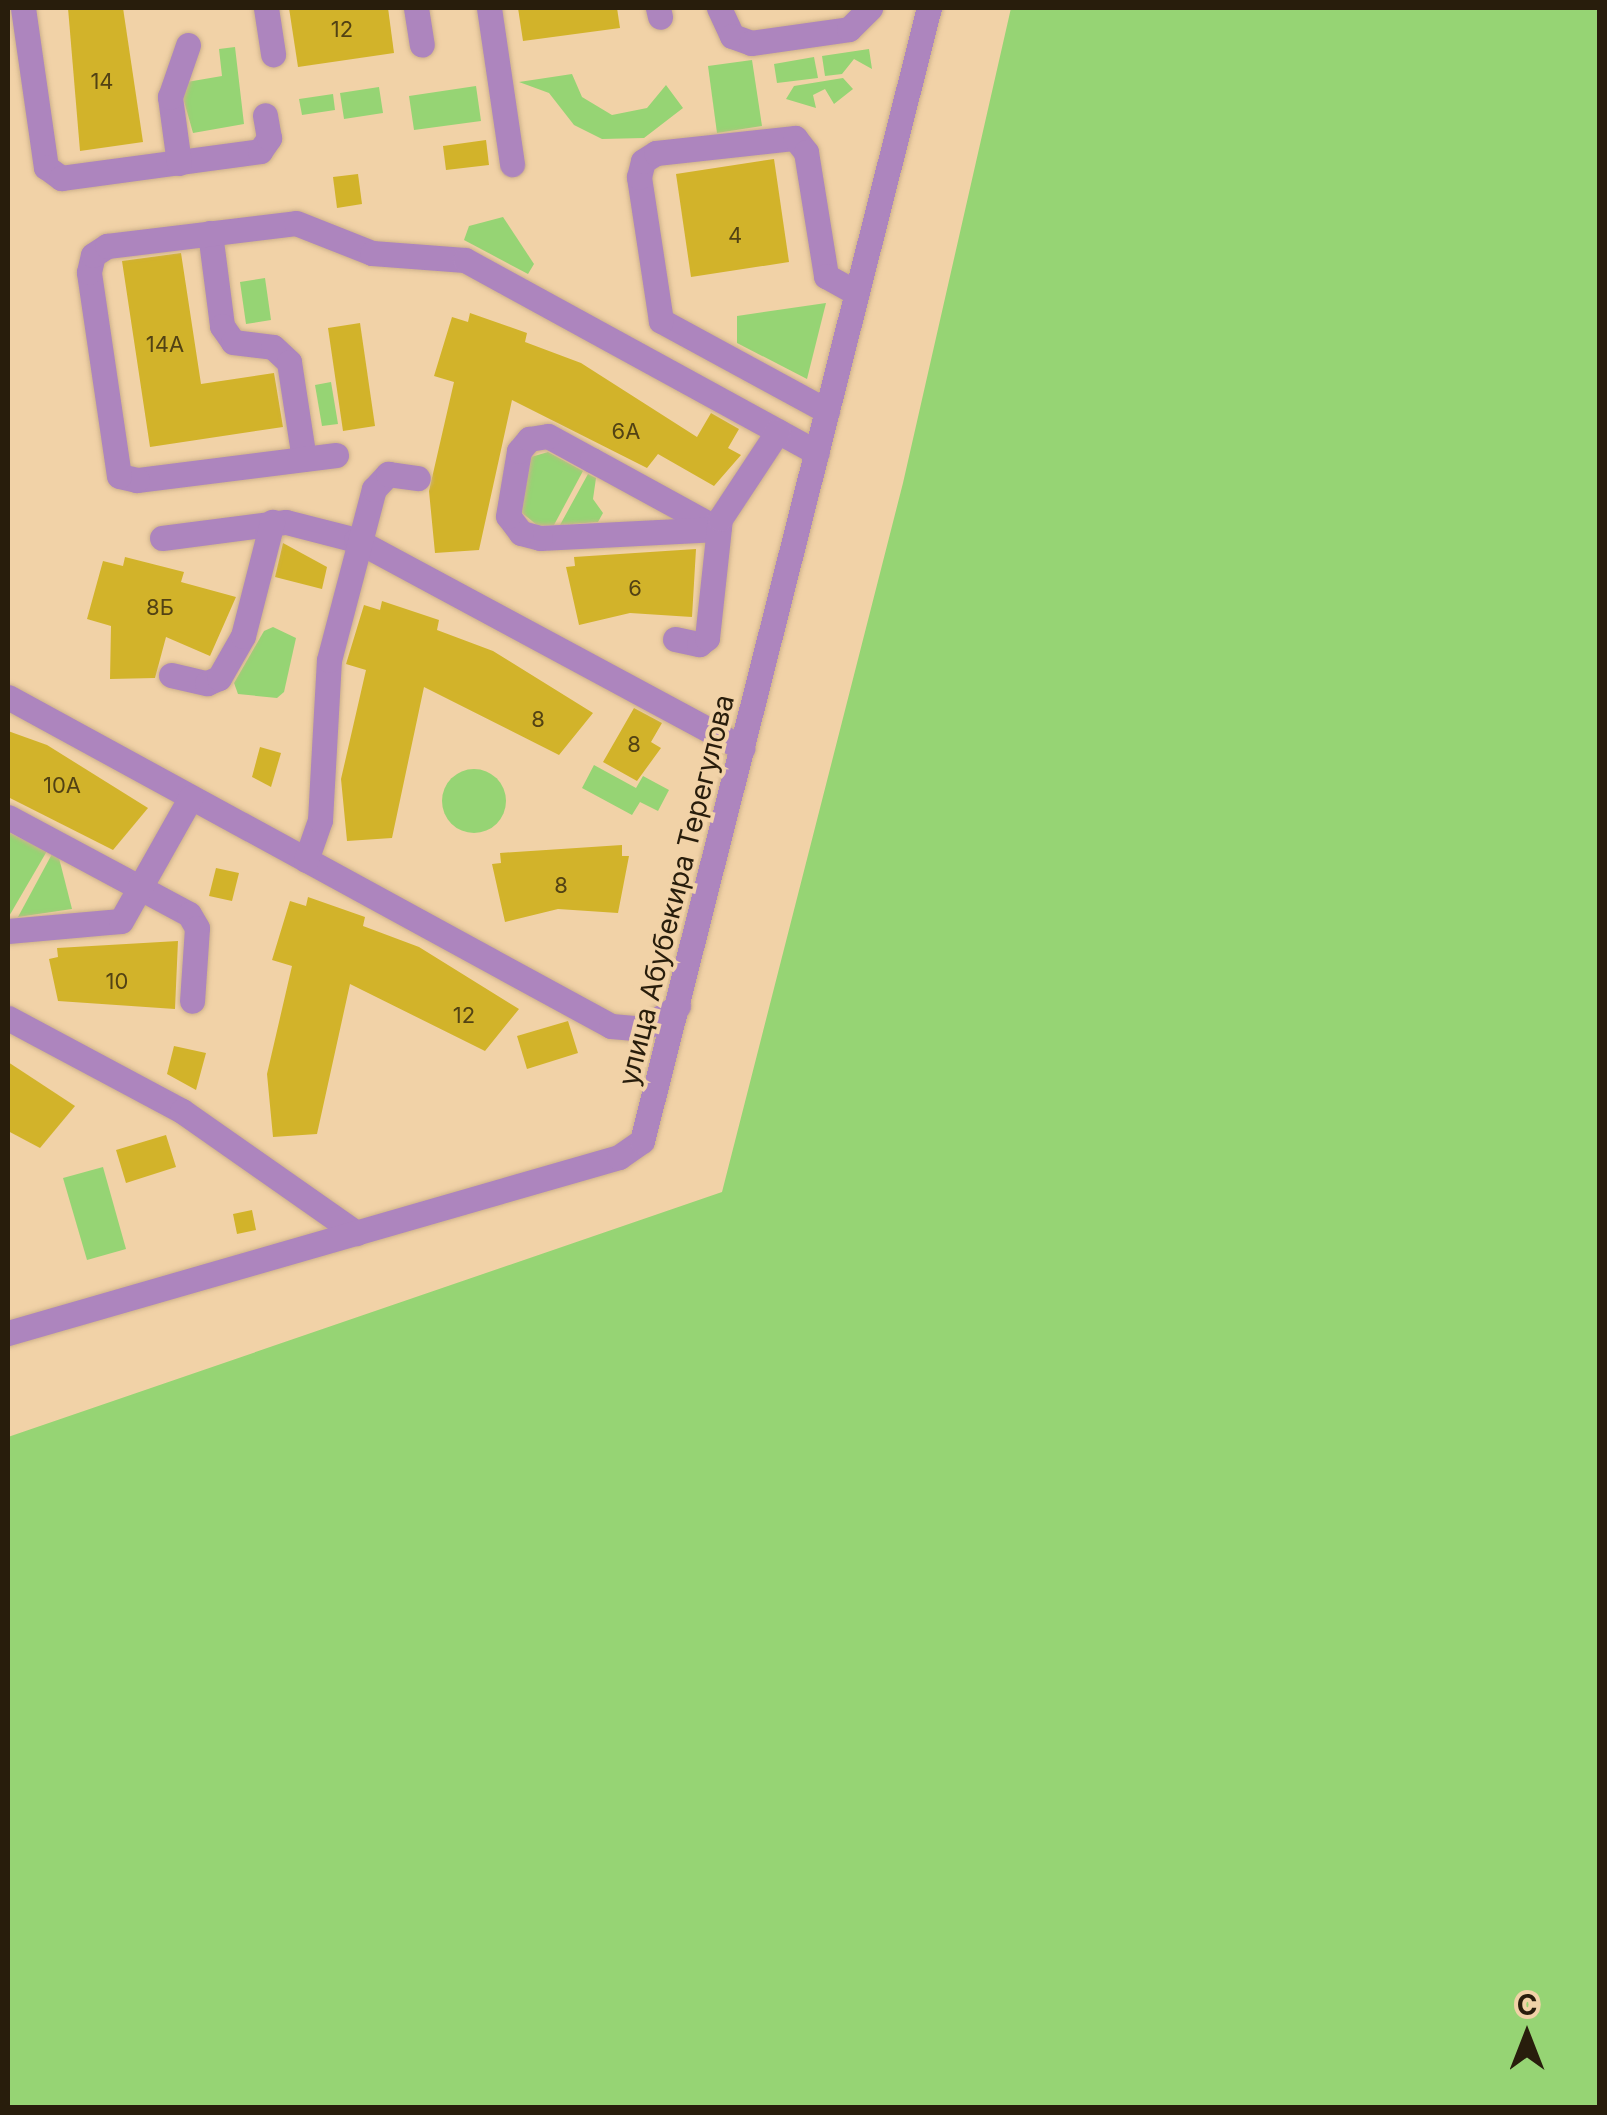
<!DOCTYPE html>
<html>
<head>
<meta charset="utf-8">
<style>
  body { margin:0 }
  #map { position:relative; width:1607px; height:2115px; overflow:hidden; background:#f1d2a7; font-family:Inter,sans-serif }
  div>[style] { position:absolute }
  .green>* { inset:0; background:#96d474 }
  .round { border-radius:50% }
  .building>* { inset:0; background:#d2b32a }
  .roads { filter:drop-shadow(0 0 2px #cdb18b) drop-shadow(0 0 2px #cdb18b) }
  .minor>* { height:25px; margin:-12.5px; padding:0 12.5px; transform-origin:12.5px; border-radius:12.5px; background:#ad85be }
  span { translate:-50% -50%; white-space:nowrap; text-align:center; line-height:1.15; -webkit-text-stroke:8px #f1d2a7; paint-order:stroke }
  .number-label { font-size:22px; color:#524214 }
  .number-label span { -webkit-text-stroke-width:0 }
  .street-label { font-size:28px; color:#281d0c }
  .frame { position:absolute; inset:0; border:10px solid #281d0c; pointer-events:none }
  .north { position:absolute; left:1477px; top:1985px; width:100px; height:100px; -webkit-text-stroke:8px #f1d2a7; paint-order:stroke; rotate:0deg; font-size:28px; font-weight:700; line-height:40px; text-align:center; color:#281d0c }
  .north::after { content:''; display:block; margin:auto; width:35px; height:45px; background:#281d0c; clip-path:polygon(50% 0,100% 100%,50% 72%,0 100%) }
</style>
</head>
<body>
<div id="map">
  <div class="green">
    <div style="clip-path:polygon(1011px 8px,1599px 8px,1599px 2107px,8px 2107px,8px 1437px,722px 1192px,903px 483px)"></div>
    <div style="clip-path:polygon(235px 47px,244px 124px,193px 133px,182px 94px,187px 82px,222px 76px,219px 49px)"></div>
    <div style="clip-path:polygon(869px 49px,872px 69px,854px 59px,842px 74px,825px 76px,822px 56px)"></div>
    <div style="clip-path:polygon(814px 57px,818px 78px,777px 83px,774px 64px)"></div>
    <div style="clip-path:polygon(752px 60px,762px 126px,717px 133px,708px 66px)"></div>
    <div style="clip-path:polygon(572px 74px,582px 97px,612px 115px,647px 108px,666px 85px,683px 108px,644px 138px,602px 139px,574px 125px,549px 93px,519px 82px)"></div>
    <div style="clip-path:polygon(843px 78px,853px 89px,834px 104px,825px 89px,813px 95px,816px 108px,786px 99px,794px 86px)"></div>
    <div style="clip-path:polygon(476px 86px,481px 121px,414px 130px,409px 96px)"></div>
    <div style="clip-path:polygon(379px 87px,383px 113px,344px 119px,340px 93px)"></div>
    <div style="clip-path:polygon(333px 94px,335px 110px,302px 115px,299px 99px)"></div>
    <div style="clip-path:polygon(503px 217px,534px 264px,528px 274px,464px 240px,469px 226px)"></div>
    <div style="clip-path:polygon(265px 278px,271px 320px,246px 324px,240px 282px)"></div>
    <div style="clip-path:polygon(826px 303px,807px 379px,737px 343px,737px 316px)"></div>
    <div style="clip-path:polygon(331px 382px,338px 424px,322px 426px,315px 385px)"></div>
    <div style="clip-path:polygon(548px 452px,583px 471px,554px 525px,538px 526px,521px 512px,531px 457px)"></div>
    <div style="clip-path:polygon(588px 474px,596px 478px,593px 499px,603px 513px,598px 522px,560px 525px)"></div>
    <div style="clip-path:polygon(273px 627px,296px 638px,284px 692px,277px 698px,238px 694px,234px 683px,264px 631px)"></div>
    <div style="clip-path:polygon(594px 765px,636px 788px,643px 776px,669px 790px,658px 811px,640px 802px,632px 815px,582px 788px)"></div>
    <div class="round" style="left:442px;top:769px;width:64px;height:64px"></div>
    <div style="clip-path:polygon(8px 832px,47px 851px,8px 918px)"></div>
    <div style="clip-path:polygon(52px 854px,59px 858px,72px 909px,18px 917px)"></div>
    <div style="clip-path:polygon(103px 1167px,126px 1249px,87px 1260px,63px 1178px)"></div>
  </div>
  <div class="building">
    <div style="clip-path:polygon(68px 8px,123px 8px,143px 142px,80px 151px)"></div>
    <div style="clip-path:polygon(289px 8px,388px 8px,394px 53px,298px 67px)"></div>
    <div style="clip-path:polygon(518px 8px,617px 8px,620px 28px,523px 41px)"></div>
    <div style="clip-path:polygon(486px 140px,489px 165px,446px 170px,443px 146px)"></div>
    <div style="clip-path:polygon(774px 159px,789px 262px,691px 277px,676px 174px)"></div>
    <div style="clip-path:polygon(358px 174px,362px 204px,337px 208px,333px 177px)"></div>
    <div style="clip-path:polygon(181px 253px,201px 384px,274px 373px,283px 427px,150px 447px,122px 261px)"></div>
    <div style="clip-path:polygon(470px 313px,527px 333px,525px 342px,581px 363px,697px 437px,711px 413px,739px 429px,728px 448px,741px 455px,714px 486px,658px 454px,647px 468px,512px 400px,479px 550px,435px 553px,429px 491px,454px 382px,434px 376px,452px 317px,468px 322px)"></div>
    <div style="clip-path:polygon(360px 323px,375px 426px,343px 431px,328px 328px)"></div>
    <div style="clip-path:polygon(283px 543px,327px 567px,322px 589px,275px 577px)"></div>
    <div style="clip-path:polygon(696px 549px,692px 617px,630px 613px,579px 625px,566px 567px,575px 566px,574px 557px)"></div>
    <div style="clip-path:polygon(125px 557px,184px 572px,181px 582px,236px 597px,210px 656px,166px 637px,155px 678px,110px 679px,111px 626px,87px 619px,103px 561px,123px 566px)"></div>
    <div style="clip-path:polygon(382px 601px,439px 620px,437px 630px,493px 651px,593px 713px,559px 755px,424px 687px,392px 838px,347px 841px,341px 779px,366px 670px,346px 664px,364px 605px,380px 610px)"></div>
    <div style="clip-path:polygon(634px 708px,662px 723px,651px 742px,661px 748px,637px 781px,603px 762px)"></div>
    <div style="clip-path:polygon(8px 731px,47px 745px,148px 808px,113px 850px,8px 797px)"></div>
    <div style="clip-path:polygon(260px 747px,281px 753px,271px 787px,252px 777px)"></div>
    <div style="clip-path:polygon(622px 845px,622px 856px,629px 856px,618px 913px,558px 909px,505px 922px,492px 864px,501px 863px,500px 853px)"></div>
    <div style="clip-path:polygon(216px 868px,239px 873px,232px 901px,209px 896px)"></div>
    <div style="clip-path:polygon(308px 897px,365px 917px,363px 926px,419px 947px,519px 1009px,485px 1051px,350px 984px,317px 1134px,273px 1137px,267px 1074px,292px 966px,272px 960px,290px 901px,306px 906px)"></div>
    <div style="clip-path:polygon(178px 941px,175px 1009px,58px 1001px,49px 959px,58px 957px,57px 948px)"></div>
    <div style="clip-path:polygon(568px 1021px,578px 1053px,527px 1069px,517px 1036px)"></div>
    <div style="clip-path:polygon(174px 1046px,206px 1053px,196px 1090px,167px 1074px)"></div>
    <div style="clip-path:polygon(8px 1062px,75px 1106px,40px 1148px,8px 1131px)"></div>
    <div style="clip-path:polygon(166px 1135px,176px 1167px,126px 1183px,116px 1150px)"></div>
    <div style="clip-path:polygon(252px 1210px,256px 1230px,237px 1234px,233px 1214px)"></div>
  </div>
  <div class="roads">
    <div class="minor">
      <div style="left:23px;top:8px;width:161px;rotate:81.8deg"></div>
      <div style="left:46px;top:167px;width:19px;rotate:36deg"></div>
      <div style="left:61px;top:178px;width:201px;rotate:-7.7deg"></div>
      <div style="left:260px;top:151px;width:16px;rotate:-55deg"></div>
      <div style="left:269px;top:138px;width:23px;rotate:-100deg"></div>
      <div style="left:266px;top:8px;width:47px;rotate:81.3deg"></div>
      <div style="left:416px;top:8px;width:37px;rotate:81deg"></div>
      <div style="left:489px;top:8px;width:158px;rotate:81.6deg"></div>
      <div style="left:658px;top:8px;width:9px;rotate:77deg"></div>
      <div style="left:719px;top:8px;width:31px;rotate:65deg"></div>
      <div style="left:732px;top:36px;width:20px;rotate:20deg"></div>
      <div style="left:751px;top:43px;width:99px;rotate:-8.1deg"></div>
      <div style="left:849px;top:29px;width:30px;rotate:-45deg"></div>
      <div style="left:179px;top:163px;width:67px;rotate:-97.8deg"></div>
      <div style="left:170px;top:97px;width:55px;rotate:-70.9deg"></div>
      <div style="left:210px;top:233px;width:94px;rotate:82.6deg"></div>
      <div style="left:222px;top:326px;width:19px;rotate:55deg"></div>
      <div style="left:233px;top:342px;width:40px;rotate:7.1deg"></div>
      <div style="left:273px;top:347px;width:22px;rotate:43deg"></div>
      <div style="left:289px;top:362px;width:98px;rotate:81.2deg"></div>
      <div style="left:827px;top:411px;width:189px;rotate:-151.5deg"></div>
      <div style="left:661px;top:321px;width:146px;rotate:-98.7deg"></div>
      <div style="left:639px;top:177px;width:16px;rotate:-76deg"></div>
      <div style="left:643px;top:161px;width:15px;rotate:-32deg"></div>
      <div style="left:656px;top:153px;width:140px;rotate:-6.2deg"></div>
      <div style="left:795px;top:138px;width:18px;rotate:52deg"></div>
      <div style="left:806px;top:152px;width:126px;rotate:80.8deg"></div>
      <div style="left:826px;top:276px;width:35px;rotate:29deg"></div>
      <div style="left:548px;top:436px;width:50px;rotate:28.6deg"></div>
      <div style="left:592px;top:460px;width:144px;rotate:28.7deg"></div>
      <div style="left:718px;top:529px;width:178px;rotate:177.1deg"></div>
      <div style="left:540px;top:538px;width:20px;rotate:-165deg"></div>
      <div style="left:521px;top:533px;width:21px;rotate:-127deg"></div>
      <div style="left:508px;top:516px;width:66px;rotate:-80.4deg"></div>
      <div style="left:519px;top:451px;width:16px;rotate:-50deg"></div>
      <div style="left:529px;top:439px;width:19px;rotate:-9deg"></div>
      <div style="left:336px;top:455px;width:201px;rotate:172.8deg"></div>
      <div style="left:137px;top:480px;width:18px;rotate:-167deg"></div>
      <div style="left:119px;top:476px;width:206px;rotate:-98.4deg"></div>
      <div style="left:89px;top:272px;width:17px;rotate:-77deg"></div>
      <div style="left:93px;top:255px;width:17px;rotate:-33deg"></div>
      <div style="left:107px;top:246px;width:190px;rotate:-6.9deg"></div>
      <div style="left:296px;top:223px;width:82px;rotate:21.5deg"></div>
      <div style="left:372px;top:253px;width:93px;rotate:4.3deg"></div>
      <div style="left:465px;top:260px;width:401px;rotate:28.7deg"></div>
      <div style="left:162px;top:538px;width:125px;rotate:-7.4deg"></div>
      <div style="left:286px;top:522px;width:72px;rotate:14.4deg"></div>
      <div style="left:356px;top:540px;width:439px;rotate:28.3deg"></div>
      <div style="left:675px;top:639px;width:25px;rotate:12deg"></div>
      <div style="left:699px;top:644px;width:10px;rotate:-37deg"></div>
      <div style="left:707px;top:638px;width:120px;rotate:-83.8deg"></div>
      <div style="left:720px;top:519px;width:105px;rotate:-56.6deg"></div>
      <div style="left:171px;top:675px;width:37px;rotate:13deg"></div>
      <div style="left:207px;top:683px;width:13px;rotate:-23deg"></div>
      <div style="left:219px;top:678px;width:48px;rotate:-60.3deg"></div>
      <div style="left:243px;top:636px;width:118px;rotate:-75.7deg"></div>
      <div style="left:8px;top:697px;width:687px;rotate:28.62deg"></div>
      <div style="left:611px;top:1026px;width:32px;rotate:5deg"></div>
      <div style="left:643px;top:1029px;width:42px;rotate:-33.3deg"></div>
      <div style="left:8px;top:817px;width:205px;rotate:28.2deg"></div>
      <div style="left:189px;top:914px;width:16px;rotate:60deg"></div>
      <div style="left:197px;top:928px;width:73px;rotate:93.9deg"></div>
      <div style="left:306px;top:860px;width:42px;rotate:-70.7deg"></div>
      <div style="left:320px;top:820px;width:160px;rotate:-86.8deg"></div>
      <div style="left:329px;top:660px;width:177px;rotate:-75.3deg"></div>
      <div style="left:374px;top:489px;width:21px;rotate:-47deg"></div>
      <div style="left:388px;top:474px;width:30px;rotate:8deg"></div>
      <div style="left:8px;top:931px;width:113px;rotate:-5.1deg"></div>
      <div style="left:121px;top:921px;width:142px;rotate:-60.6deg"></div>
      <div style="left:8px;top:1018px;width:197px;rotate:28.1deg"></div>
      <div style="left:182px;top:1111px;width:213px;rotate:35deg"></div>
      <div style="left:8px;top:1333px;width:636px;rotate:-16.07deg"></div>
      <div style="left:619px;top:1157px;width:28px;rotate:-35deg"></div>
      <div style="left:642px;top:1141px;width:1169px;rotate:-75.79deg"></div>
    </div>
  </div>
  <div class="number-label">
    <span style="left:342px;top:30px">12</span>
    <span style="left:102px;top:82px">14</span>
    <span style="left:735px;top:236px">4</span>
    <span style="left:165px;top:345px">14А</span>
    <span style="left:626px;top:432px">6А</span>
    <span style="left:635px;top:589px">6</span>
    <span style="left:160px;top:608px">8Б</span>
    <span style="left:538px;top:720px">8</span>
    <span style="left:634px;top:745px">8</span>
    <span style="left:62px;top:786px">10А</span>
    <span style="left:561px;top:886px">8</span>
    <span style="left:117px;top:982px">10</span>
    <span style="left:464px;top:1016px">12</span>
  </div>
  <div class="street-label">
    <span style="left:676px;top:890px;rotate:-76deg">улица Абубекира Терегулова</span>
  </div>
  <div class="frame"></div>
  <div class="north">С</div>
</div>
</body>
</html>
